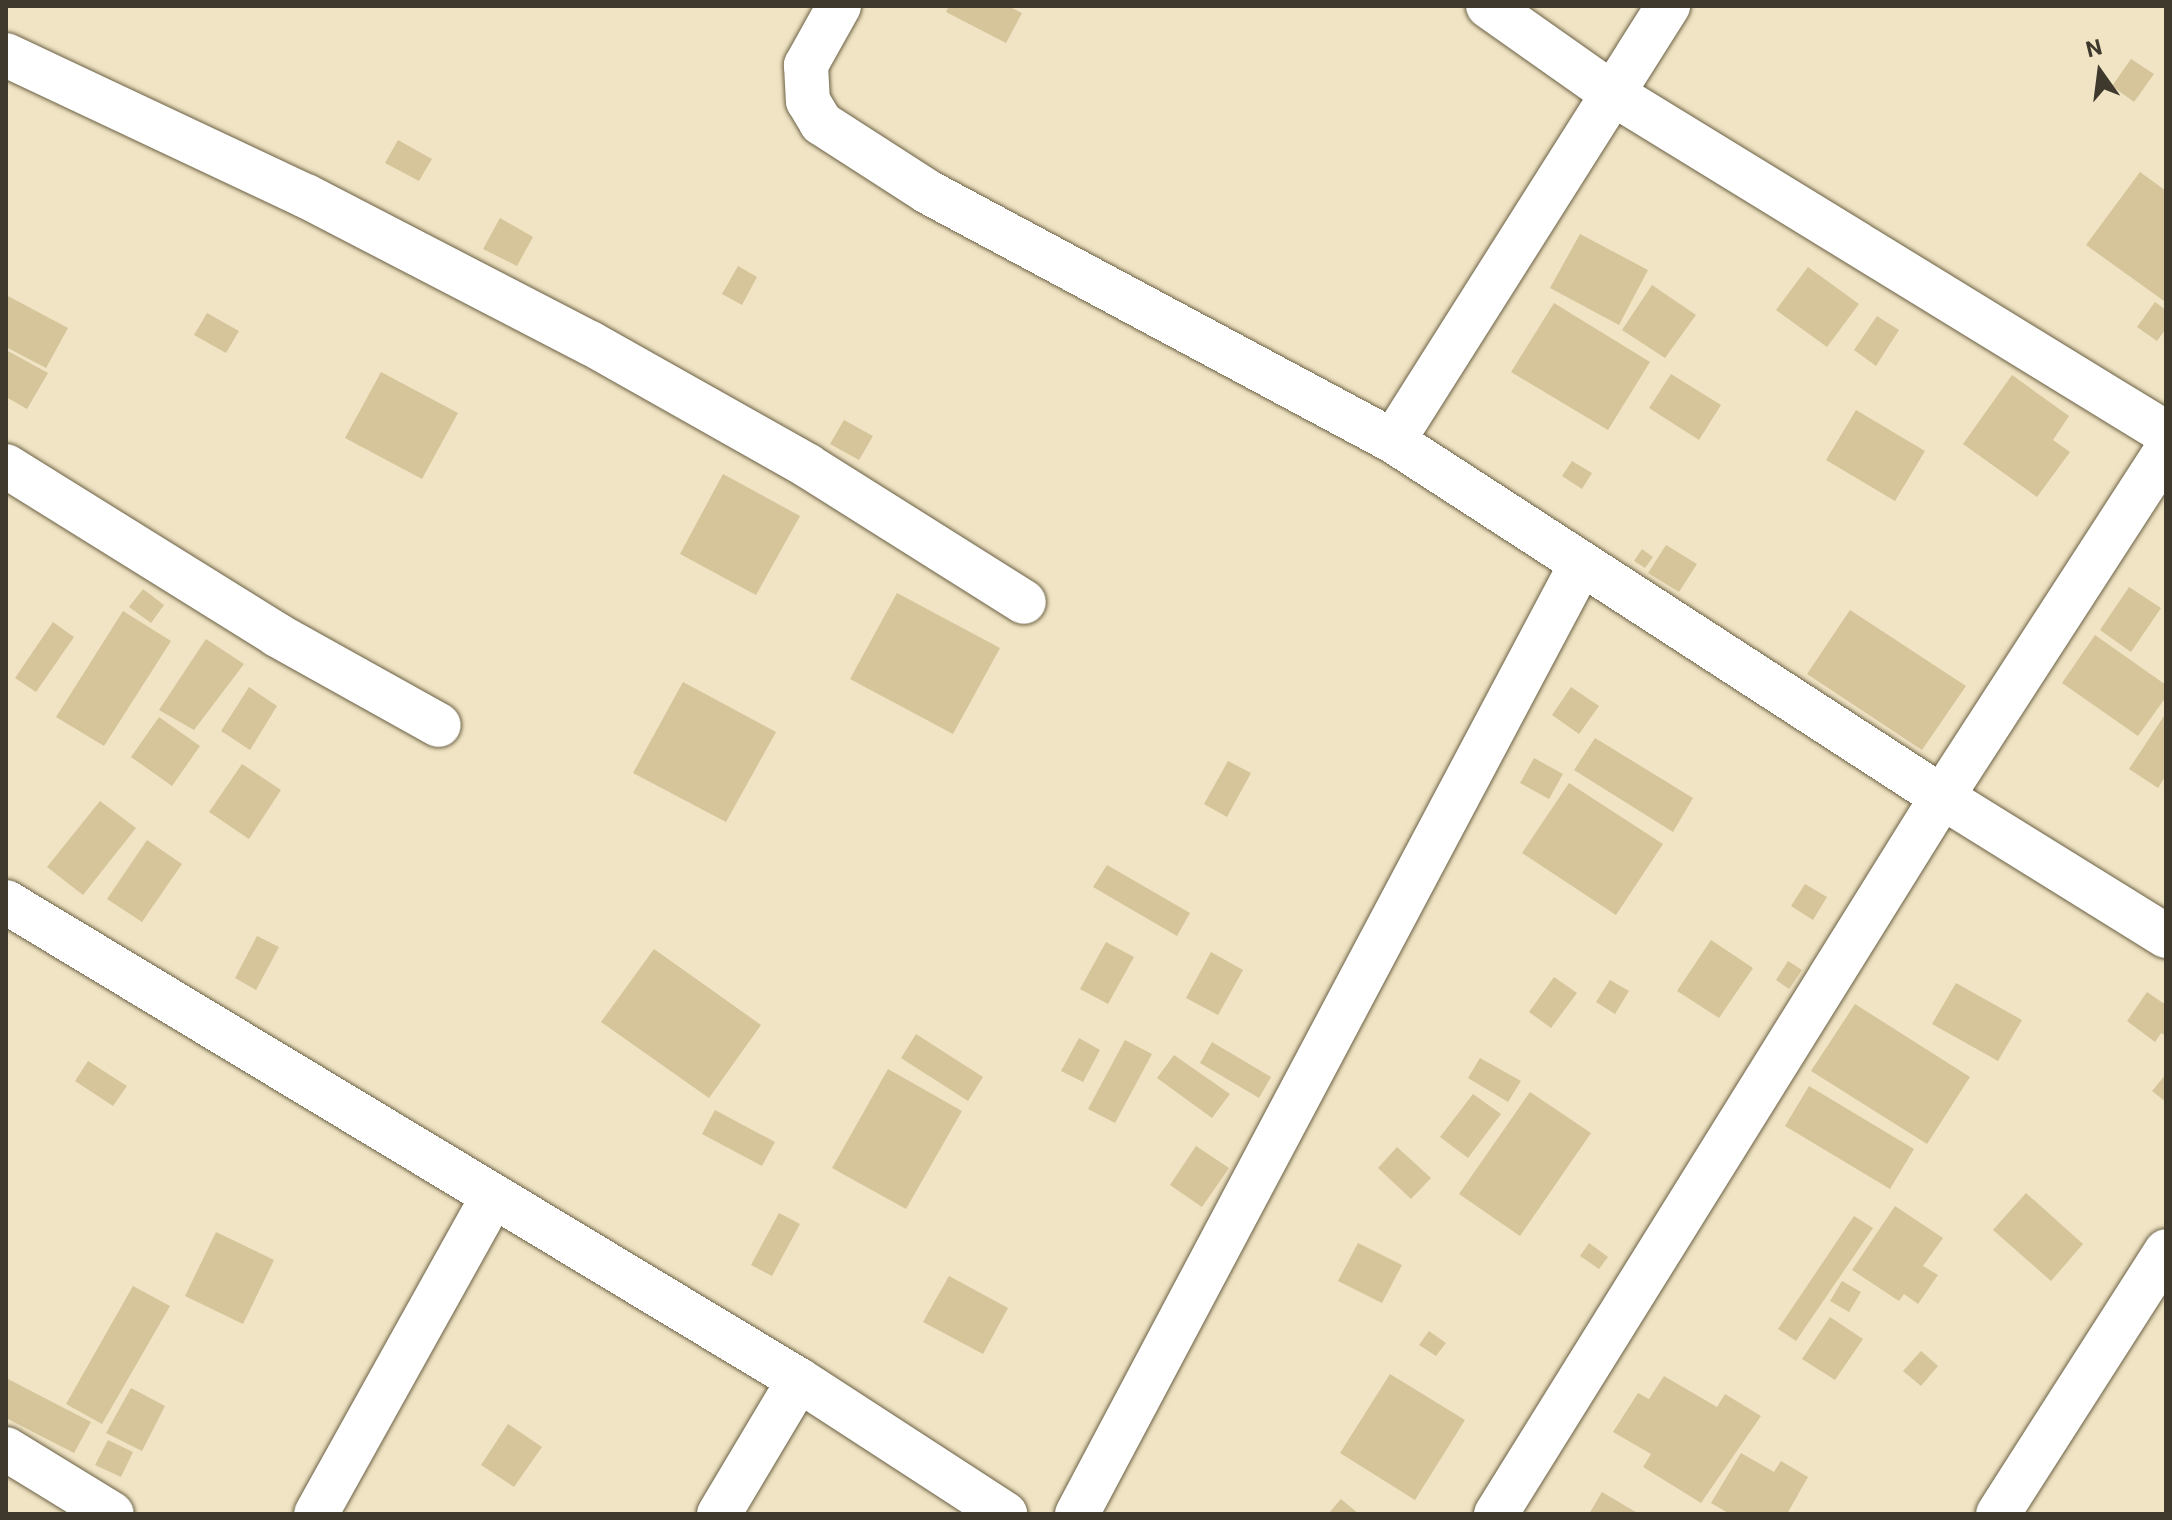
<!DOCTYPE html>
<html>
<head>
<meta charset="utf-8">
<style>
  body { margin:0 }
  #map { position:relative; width:2172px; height:1520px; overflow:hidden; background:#f0e4c4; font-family:Roboto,sans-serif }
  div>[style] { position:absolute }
  .building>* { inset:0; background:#d6c59b }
  .roads { filter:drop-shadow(0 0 2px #6b6044) drop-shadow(0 0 2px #6b6044) }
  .minor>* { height:44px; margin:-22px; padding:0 22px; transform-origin:22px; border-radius:22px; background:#fff }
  span { translate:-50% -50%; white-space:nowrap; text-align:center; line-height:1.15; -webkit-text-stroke:8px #f0e4c4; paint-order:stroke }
  .frame { position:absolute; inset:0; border:8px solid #3e392c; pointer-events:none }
  .north { position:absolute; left:2060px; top:32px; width:80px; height:80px; -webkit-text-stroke:6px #f0e4c4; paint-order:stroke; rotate:346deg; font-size:22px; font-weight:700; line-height:32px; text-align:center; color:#3e392c }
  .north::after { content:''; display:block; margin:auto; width:28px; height:36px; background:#3e392c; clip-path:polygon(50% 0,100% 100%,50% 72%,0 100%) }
</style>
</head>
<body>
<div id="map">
  <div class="building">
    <div style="clip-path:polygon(949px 6px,1008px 6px,1022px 13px,1006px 43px,946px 12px)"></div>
    <div style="clip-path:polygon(2131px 59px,2154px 74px,2134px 102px,2112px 86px)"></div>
    <div style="clip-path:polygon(398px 140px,432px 159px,419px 181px,385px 163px)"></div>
    <div style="clip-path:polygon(2140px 172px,2166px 191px,2164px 301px,2086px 245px)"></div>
    <div style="clip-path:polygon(500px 218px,533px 237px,517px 266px,483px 249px)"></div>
    <div style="clip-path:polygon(1580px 234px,1648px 270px,1619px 325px,1550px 288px)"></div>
    <div style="clip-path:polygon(738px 266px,757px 277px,742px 305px,722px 294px)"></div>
    <div style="clip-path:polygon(1808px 267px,1859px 304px,1827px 347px,1776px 310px)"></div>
    <div style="clip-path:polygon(1652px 285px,1696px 315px,1665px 358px,1622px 330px)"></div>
    <div style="clip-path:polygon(6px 295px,68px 328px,46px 368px,6px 347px)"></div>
    <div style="clip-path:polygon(2155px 302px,2166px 310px,2166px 329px,2157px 341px,2137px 327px)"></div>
    <div style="clip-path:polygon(1554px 303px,1650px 362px,1608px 430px,1511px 372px)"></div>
    <div style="clip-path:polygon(207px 313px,239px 331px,226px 353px,194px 335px)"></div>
    <div style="clip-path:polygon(1877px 316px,1899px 330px,1876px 366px,1854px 350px)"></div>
    <div style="clip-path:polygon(6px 350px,48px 373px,27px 409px,6px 397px)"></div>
    <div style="clip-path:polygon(381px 372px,458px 413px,422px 479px,345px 438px)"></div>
    <div style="clip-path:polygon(1671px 374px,1721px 405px,1699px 440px,1649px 408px)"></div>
    <div style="clip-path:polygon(2012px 375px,2069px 416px,2053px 440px,2070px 452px,2037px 497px,1963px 444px)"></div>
    <div style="clip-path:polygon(1856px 410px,1925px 451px,1895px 501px,1826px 460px)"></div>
    <div style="clip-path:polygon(844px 420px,873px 436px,859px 460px,830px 444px)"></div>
    <div style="clip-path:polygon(1572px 461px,1592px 473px,1582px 489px,1562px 476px)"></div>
    <div style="clip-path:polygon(723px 474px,800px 516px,756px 595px,680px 554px)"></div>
    <div style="clip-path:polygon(1666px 545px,1697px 564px,1679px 592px,1648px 573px)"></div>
    <div style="clip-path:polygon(1642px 549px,1653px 557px,1645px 568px,1634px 561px)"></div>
    <div style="clip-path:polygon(2129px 587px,2161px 608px,2131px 652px,2100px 630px)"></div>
    <div style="clip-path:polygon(143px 589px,164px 605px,151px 623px,129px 607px)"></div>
    <div style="clip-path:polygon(897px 593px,1000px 648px,953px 734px,850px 679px)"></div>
    <div style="clip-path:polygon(1850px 610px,1966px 686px,1922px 750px,1807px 674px)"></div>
    <div style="clip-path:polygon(123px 611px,171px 641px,104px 746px,56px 717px)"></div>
    <div style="clip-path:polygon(53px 622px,74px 637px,36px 692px,15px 678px)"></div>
    <div style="clip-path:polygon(2095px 635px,2166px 685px,2166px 697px,2138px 736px,2062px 683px)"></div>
    <div style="clip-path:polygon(206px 639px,244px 664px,194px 730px,159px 710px)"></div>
    <div style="clip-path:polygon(683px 682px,776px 732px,726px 822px,633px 773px)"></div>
    <div style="clip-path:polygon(249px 687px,277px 706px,250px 750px,221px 731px)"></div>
    <div style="clip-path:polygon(1571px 687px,1599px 706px,1579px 734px,1552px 715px)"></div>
    <div style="clip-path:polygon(2166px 713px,2166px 775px,2158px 788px,2129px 769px)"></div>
    <div style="clip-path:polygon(159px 717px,200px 746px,172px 786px,131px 757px)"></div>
    <div style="clip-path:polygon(1595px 738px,1693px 798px,1673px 832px,1574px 770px)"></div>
    <div style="clip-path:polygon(1534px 758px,1563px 774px,1549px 799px,1520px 783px)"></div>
    <div style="clip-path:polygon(1228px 761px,1251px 773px,1227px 817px,1204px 804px)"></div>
    <div style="clip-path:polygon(242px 764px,281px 790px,249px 839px,209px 812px)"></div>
    <div style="clip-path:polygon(1569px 783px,1663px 844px,1616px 915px,1522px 853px)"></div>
    <div style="clip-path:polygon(100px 801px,136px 828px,83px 895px,47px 867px)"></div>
    <div style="clip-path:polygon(147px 840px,182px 864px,142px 922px,107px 899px)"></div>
    <div style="clip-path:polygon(1107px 865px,1190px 913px,1177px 936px,1093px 887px)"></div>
    <div style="clip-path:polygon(1805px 884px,1827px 897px,1813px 920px,1791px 906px)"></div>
    <div style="clip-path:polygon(257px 936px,279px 947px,256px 990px,235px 978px)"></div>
    <div style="clip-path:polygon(1711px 940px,1753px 968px,1719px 1018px,1677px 991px)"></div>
    <div style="clip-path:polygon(1106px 942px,1134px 957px,1108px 1004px,1080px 989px)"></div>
    <div style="clip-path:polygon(654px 949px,761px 1025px,709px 1098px,601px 1022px)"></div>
    <div style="clip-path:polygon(1211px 952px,1243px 970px,1218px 1015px,1186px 998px)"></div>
    <div style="clip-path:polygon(1788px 961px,1802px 970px,1789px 989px,1776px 980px)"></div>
    <div style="clip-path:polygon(1554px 977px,1577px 993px,1551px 1028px,1529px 1012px)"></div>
    <div style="clip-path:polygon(1610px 980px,1629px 991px,1615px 1014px,1596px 1002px)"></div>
    <div style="clip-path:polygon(1956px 983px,2022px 1020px,1998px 1061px,1932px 1024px)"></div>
    <div style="clip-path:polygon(2147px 992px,2166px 1005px,2166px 1036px,2161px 1033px,2155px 1042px,2127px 1021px)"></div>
    <div style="clip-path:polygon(1855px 1004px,1970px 1077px,1927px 1144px,1811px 1071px)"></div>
    <div style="clip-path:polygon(916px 1034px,983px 1077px,968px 1101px,901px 1058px)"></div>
    <div style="clip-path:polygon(1079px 1038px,1100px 1050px,1083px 1082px,1061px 1071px)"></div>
    <div style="clip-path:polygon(1125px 1040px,1152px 1054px,1115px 1123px,1088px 1109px)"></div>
    <div style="clip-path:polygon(1212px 1042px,1271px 1077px,1259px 1098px,1200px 1063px)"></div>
    <div style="clip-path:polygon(1174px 1055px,1230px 1094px,1212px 1118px,1157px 1078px)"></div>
    <div style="clip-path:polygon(1480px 1058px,1521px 1081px,1508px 1102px,1468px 1078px)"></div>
    <div style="clip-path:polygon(88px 1061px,127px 1086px,113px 1106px,75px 1081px)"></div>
    <div style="clip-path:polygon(888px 1069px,962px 1111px,906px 1209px,832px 1168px)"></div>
    <div style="clip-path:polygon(2166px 1074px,2166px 1102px,2152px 1091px)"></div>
    <div style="clip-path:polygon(1809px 1086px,1914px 1149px,1890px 1189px,1785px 1126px)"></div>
    <div style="clip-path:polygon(1530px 1092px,1591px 1133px,1520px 1236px,1459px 1194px)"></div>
    <div style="clip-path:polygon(1473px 1094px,1501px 1114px,1468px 1158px,1440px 1137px)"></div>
    <div style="clip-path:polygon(715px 1110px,775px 1142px,762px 1166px,702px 1134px)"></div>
    <div style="clip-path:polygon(1196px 1146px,1229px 1168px,1202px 1207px,1170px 1185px)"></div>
    <div style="clip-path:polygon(1397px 1147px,1431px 1178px,1411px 1199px,1378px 1168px)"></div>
    <div style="clip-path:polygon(2026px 1193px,2083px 1244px,2051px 1281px,1993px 1230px)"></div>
    <div style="clip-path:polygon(1895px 1206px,1943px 1238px,1923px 1266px,1938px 1275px,1918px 1304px,1904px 1294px,1899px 1301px,1852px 1270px)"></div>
    <div style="clip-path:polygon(779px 1213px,800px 1224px,772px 1276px,751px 1265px)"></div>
    <div style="clip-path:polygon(1854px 1216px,1873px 1228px,1796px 1341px,1778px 1329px)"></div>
    <div style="clip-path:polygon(216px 1232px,274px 1260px,243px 1324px,185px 1296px)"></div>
    <div style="clip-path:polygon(1358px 1243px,1402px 1265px,1382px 1303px,1338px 1281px)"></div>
    <div style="clip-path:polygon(1589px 1243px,1608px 1257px,1599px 1269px,1580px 1256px)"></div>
    <div style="clip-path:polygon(949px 1276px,1008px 1308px,983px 1354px,923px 1322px)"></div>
    <div style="clip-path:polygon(1842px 1281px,1861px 1292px,1849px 1312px,1830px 1301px)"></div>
    <div style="clip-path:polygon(133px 1286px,170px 1306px,102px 1424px,66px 1404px)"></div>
    <div style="clip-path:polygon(1830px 1317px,1863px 1339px,1835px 1380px,1802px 1359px)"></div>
    <div style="clip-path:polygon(1429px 1331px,1446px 1343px,1436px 1356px,1419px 1345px)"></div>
    <div style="clip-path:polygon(1921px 1351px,1938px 1366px,1921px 1386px,1903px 1371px)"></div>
    <div style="clip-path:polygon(1390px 1374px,1465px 1420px,1415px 1500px,1340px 1453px)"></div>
    <div style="clip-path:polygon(1664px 1376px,1717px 1407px,1725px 1394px,1761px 1416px,1701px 1503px,1643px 1467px,1651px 1454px,1613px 1432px,1638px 1393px,1649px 1399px)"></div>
    <div style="clip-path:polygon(6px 1378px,91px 1422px,74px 1453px,6px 1418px)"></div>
    <div style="clip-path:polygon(131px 1388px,165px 1406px,142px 1451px,106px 1433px)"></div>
    <div style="clip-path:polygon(508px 1424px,542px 1447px,514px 1487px,481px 1465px)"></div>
    <div style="clip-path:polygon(108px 1440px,133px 1452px,121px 1477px,95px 1465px)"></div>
    <div style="clip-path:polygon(1741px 1453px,1774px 1472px,1781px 1461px,1808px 1477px,1787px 1514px,1730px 1514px,1711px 1503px)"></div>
    <div style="clip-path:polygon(1602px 1492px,1639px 1514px,1589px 1514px)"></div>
    <div style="clip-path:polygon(1341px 1499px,1359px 1514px,1328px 1514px)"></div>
  </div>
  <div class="roads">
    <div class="minor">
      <div style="left:839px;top:6px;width:68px;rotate:119.2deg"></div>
      <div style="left:806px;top:65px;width:36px;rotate:87deg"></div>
      <div style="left:808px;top:101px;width:26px;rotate:59deg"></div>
      <div style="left:821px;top:123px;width:127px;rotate:32.8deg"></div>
      <div style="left:928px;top:192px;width:527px;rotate:28.17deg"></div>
      <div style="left:1393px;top:441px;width:654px;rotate:32.96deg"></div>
      <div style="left:1942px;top:797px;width:264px;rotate:31.8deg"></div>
      <div style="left:1488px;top:6px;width:149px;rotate:35.2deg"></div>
      <div style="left:1610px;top:92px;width:652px;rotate:31.52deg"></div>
      <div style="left:6px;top:55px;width:331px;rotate:25.2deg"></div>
      <div style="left:306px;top:196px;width:320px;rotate:27.4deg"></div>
      <div style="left:590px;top:343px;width:250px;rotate:29.4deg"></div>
      <div style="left:808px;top:466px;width:255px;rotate:32.2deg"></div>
      <div style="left:1393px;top:441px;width:515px;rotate:-57.7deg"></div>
      <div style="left:6px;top:466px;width:319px;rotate:31.9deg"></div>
      <div style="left:277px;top:635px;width:185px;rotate:29.1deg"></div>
      <div style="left:6px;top:902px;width:926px;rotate:31.08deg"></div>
      <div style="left:799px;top:1380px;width:246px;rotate:33deg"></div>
      <div style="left:6px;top:1449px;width:124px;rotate:31.5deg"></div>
      <div style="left:316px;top:1514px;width:364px;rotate:-60.9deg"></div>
      <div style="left:719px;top:1514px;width:156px;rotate:-59.2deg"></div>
      <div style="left:1077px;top:1514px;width:1075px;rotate:-62.05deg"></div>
      <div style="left:1496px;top:1514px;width:844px;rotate:-58.12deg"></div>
      <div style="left:1942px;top:797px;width:412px;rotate:-57.1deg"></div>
      <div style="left:1998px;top:1514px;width:312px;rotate:-57.4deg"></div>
    </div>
  </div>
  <div class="frame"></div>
  <div class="north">N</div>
</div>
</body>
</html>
